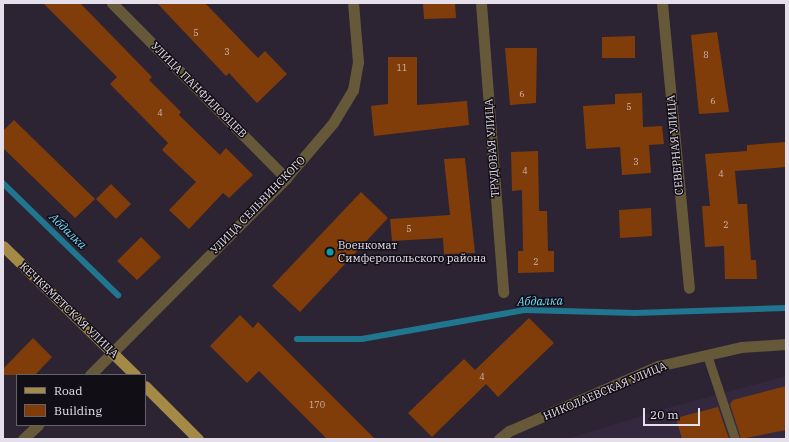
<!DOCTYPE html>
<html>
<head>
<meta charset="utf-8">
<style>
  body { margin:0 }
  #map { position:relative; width:789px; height:442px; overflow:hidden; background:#2c2333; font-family:"IBM Plex Serif",serif }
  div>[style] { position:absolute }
  .built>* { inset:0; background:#34283e }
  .stream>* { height:5.5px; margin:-2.75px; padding:0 2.75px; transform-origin:2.75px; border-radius:2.75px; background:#20768f }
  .building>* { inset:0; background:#803d0a }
  .service>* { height:9px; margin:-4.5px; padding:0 4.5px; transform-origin:4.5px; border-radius:4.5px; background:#65593a }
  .minor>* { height:11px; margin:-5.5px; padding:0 5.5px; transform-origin:5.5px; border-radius:5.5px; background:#65593a }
  .tertiary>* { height:11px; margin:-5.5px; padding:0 5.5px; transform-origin:5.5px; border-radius:5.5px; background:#65593a }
  .primary>* { height:11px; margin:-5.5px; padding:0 5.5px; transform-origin:5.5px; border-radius:5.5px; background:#a38a46 }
  .dots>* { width:11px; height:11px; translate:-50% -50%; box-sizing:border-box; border:2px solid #120e15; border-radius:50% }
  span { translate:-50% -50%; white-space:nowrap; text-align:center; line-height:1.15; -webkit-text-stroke:3px #120e15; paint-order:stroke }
  .number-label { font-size:9px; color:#ccb6b3 }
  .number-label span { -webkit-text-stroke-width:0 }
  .street-label { font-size:11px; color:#e5dfeb }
  .poi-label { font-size:11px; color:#e5dfeb }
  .left { translate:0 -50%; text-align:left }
  .water-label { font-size:12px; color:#6fdcff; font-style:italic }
  .frame { position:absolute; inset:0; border:4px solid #e5dfeb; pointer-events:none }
  .legend { position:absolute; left:16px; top:374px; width:130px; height:52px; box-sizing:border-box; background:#120e15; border:1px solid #66626b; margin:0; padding:5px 7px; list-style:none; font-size:12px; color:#e5dfeb }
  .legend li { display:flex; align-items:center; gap:8px; height:20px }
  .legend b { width:20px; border:1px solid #66626b }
  .scale { position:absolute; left:643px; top:408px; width:57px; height:18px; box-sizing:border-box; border:2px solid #e5dfeb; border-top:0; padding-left:5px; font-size:12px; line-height:14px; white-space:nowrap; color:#e5dfeb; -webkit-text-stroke:3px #120e15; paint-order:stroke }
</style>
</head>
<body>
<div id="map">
  <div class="built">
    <div style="clip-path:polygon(786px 376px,786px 439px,567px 439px,671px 407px)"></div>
  </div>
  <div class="stream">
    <div style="left:3px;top:183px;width:161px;rotate:44.2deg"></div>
    <div style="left:297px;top:339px;width:65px"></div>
    <div style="left:362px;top:339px;width:166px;rotate:-10.1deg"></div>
    <div style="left:525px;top:310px;width:110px;rotate:1.6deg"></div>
    <div style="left:635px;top:313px;width:151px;rotate:-1.9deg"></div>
  </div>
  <div class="building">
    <div style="clip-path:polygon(43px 3px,80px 3px,152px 77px,149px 80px,181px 112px,179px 115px,220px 155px,226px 148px,253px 175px,229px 198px,223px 193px,189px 229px,169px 210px,196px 182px,162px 150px,168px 143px,110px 84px,117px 77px)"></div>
    <div style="clip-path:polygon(157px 3px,205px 3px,258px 58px,265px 51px,287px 74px,257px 103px,229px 73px,226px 76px)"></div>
    <div style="clip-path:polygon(423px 3px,455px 3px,456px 18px,424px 19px)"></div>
    <div style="clip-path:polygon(717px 32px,729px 112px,699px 114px,691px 35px)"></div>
    <div style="clip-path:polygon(635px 36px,635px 58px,602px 58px,602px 37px)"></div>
    <div style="clip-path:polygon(505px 48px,537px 48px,536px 103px,510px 105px)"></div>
    <div style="clip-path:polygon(388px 57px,417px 57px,417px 105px,467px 101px,469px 125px,374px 136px,371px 106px,388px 104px)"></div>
    <div style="clip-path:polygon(642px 93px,643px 127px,662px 126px,664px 144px,649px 145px,651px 173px,622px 175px,620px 147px,586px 149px,583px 106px,615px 104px,615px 94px)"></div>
    <div style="clip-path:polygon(14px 120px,95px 199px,75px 218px,3px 148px,3px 131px)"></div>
    <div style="clip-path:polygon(786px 142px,786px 167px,735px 171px,738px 204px,747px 204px,751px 260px,756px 260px,757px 279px,725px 279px,724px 246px,705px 247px,702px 206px,710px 206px,705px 154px,747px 151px,747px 145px)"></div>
    <div style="clip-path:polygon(538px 151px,539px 211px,547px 211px,548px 251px,554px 251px,554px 272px,518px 273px,518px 251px,523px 251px,522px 190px,512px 191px,511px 152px)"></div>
    <div style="clip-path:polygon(465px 158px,475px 253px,444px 254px,443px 238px,392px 241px,390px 219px,450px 215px,444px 159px)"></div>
    <div style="clip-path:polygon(111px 184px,131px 204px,116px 219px,96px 199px)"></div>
    <div style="clip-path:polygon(361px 192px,388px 218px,300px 312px,272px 286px)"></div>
    <div style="clip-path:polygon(651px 208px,652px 236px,620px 238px,619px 210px)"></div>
    <div style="clip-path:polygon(141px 237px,161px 257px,137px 280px,117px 261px)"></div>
    <div style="clip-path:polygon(240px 315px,253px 328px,258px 322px,375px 439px,327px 439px,259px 371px,247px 383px,210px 346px)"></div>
    <div style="clip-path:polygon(529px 318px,554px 343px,498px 397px,486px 384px,432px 437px,408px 413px,464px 359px,475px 370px)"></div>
    <div style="clip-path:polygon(33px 338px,52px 357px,35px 375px,3px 375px,3px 369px)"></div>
    <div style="clip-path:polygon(786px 386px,786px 430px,741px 439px,730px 404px,733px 400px)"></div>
    <div style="clip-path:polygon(718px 407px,729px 439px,682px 439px,676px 418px)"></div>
  </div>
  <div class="service">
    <div style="left:707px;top:355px;width:89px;rotate:71.6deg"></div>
  </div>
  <div class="minor">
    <div style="left:112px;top:3px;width:247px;rotate:45.2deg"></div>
    <div style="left:481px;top:3px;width:290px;rotate:85.6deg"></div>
    <div style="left:662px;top:3px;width:286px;rotate:84.6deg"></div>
    <div style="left:499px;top:439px;width:13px;rotate:-39deg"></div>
    <div style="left:509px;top:431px;width:163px;rotate:-23.6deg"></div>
    <div style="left:658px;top:366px;width:85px;rotate:-12.9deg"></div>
    <div style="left:741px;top:347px;width:45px;rotate:-3.8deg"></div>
  </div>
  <div class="tertiary">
    <div style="left:90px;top:375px;width:278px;rotate:-45.1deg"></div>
    <div style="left:286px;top:178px;width:72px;rotate:-49.5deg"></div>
    <div style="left:333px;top:123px;width:39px;rotate:-59deg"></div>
    <div style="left:353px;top:90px;width:28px;rotate:-80deg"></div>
    <div style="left:358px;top:62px;width:59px;rotate:-94.8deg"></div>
    <div style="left:23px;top:439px;width:21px;rotate:-43deg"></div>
  </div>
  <div class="primary">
    <div style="left:3px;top:246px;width:185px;rotate:44.3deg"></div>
    <div style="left:145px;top:386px;width:75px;rotate:45deg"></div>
  </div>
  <div class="dots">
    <div style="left:330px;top:252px;background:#0f9aa8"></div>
  </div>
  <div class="number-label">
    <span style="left:196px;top:33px">5</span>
    <span style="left:227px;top:52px">3</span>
    <span style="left:706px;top:55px">8</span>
    <span style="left:402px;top:68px">11</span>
    <span style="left:522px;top:94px">6</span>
    <span style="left:713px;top:101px">6</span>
    <span style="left:629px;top:107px">5</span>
    <span style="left:160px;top:113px">4</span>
    <span style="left:636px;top:162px">3</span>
    <span style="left:525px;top:171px">4</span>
    <span style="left:721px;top:174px">4</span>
    <span style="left:726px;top:225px">2</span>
    <span style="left:409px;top:229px">5</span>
    <span style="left:536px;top:262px">2</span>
    <span style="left:482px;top:377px">4</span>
    <span style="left:317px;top:405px">170</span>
  </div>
  <div class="street-label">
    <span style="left:199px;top:90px;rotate:45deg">УЛИЦА ПАНФИЛОВЦЕВ</span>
    <span style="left:675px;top:145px;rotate:-95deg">СЕВЕРНАЯ УЛИЦА</span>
    <span style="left:492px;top:148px;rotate:-94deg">ТРУДОВАЯ УЛИЦА</span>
    <span style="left:258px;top:205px;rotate:-46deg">УЛИЦА СЕЛЬВИНСКОГО</span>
    <span style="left:69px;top:310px;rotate:44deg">КЕЧКЕМЕТСКАЯ УЛИЦА</span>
    <span style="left:605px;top:391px;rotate:-23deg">НИКОЛАЕВСКАЯ УЛИЦА</span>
  </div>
  <div class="poi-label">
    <span class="left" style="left:338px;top:252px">Военкомат<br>Симферопольского района</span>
  </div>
  <div class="water-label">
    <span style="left:68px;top:231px;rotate:44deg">Абдалка</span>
    <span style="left:540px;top:301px;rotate:-1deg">Абдалка</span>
  </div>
  <div class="frame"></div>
  <ul class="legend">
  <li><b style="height:5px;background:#a38a46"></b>Road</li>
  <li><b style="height:11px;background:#803d0a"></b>Building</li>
  </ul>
  <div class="scale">20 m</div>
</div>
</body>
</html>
